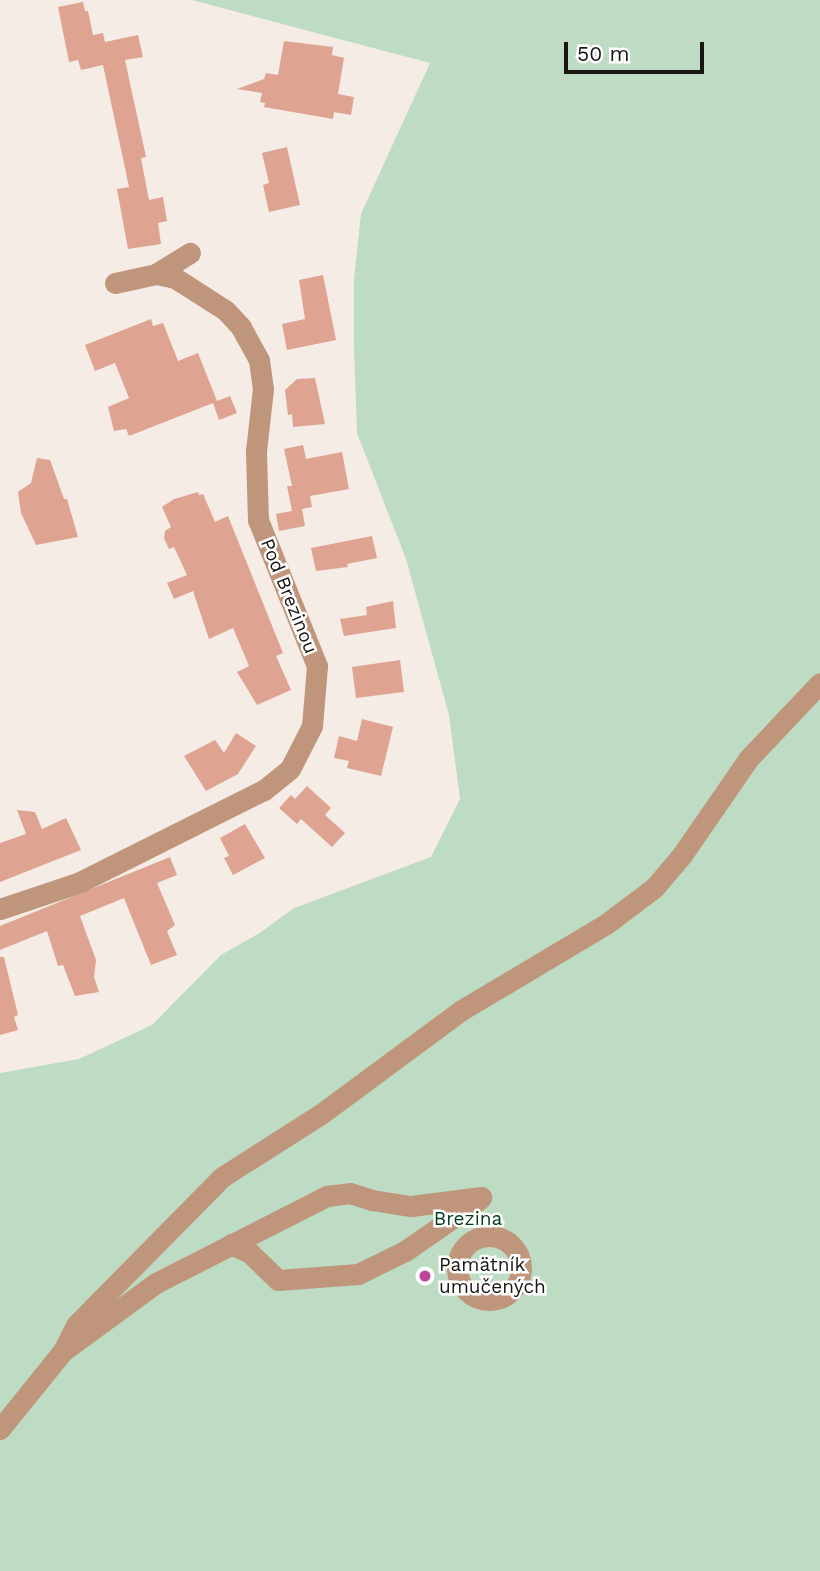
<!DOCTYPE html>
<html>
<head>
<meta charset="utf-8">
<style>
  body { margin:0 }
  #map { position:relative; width:820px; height:1571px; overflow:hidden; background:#f5ece6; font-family:"Work Sans",sans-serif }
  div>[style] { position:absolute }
  .green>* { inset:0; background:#bddcc3 }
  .building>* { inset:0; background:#dfa392 }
  .minor>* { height:21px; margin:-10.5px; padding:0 10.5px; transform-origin:10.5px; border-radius:10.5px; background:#bf967c }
  .minor>.ring { margin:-10.5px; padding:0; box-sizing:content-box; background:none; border:21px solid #bf967c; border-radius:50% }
  .dots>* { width:19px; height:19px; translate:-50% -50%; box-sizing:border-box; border:4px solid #fff; border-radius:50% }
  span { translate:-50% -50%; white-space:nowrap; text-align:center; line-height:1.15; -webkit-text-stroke:5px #fff; paint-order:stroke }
  .street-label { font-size:19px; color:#1a1614 }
  .park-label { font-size:19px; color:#003a16 }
  .poi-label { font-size:19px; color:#1a1614 }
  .left { translate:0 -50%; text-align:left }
  .scale { position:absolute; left:564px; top:42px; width:140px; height:32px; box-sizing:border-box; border:4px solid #1a1614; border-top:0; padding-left:9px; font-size:21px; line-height:24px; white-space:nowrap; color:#1a1614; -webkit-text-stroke:5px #fff; paint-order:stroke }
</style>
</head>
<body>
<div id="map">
  <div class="green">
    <div style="clip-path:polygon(192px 0,820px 0,820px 1571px,0 1571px,0 1073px,79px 1059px,152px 1025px,221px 955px,261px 932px,294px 908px,431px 857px,460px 799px,449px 715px,406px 559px,357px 433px,354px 349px,354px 280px,361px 214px,430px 63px)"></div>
  </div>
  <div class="building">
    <div style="clip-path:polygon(83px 2px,85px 11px,88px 11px,93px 35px,103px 33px,105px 42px,138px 35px,143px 57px,125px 60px,146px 157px,141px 158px,149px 200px,163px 197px,167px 221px,158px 223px,161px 244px,128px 249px,117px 189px,129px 187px,103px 65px,81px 70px,78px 60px,69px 62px,58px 7px)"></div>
    <div style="clip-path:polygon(284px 41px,333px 47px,332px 55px,344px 58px,338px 94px,354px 97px,351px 115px,334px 112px,333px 119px,264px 107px,265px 103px,260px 102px,262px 93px,237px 89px,264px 79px,266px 73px,278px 75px)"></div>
    <div style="clip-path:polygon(287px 147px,300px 205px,269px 212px,263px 185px,269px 183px,262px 153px)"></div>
    <div style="clip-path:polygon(323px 275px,336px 340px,287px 350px,282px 324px,305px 319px,299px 280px)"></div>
    <div style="clip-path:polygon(151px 319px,153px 326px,163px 323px,178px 361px,198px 353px,217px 401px,230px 396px,237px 413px,219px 420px,213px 403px,129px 436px,126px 429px,114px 431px,108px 407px,129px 398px,115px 363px,95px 371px,85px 345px)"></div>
    <div style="clip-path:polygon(315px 378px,325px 424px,293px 427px,292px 414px,288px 415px,285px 390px,297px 379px)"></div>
    <div style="clip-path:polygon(303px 445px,306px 459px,342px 452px,349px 489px,310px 496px,312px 507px,302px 509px,305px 526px,279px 531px,276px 514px,292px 511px,287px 486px,292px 486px,284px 449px)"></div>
    <div style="clip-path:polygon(37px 458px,50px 460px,64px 499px,67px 499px,78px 537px,36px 545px,21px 513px,18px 492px,31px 483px)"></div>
    <div style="clip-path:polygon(198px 492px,199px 495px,203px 494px,215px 522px,228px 516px,283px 653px,276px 656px,291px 690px,257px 705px,237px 672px,249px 666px,233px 628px,209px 639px,193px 591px,174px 599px,167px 583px,187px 575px,174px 547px,169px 549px,164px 538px,165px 531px,171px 527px,162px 507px,174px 499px)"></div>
    <div style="clip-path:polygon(372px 536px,377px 558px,347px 564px,348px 567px,316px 571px,311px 548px)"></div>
    <div style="clip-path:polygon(393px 601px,396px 628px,344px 636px,340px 619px,367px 615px,366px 607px)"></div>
    <div style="clip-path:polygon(400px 660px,404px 692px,356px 698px,352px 667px)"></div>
    <div style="clip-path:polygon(362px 719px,393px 727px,381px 776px,347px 768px,349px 761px,334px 758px,339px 736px,357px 741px)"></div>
    <div style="clip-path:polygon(236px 733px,256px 746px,238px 774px,206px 791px,184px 756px,215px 740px,224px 753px)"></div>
    <div style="clip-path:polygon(307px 786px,331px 808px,325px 815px,345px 833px,332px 847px,301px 819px,297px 824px,279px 808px,291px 795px,295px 799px)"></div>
    <div style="clip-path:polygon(17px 810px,35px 812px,42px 829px,66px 818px,81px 850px,0 882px,0 843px,26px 834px)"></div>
    <div style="clip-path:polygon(245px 824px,265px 858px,233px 875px,224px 858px,229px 856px,220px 838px)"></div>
    <div style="clip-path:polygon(170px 857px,177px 875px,157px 883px,175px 925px,167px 931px,177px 955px,151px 965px,124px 898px,80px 916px,96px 960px,94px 977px,99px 992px,75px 996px,63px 965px,58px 966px,47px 931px,0 950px,0 926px)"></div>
    <div style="clip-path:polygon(0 957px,4px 957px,18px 1015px,14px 1017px,18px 1030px,0 1035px)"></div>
  </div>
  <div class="minor">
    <div style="left:115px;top:283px;width:42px;rotate:-12.4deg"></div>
    <div style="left:156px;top:274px;width:40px;rotate:-32deg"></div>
    <div style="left:0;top:909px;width:84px;rotate:-18.6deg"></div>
    <div style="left:80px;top:882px;width:206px;rotate:-26.6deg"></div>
    <div style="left:264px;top:790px;width:33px;rotate:-39deg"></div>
    <div style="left:290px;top:769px;width:48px;rotate:-62.9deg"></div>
    <div style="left:312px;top:726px;width:60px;rotate:-85.2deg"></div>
    <div style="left:317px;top:666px;width:157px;rotate:-112deg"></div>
    <div style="left:258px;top:520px;width:69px;rotate:-91.7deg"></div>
    <div style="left:256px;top:451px;width:62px;rotate:-83.6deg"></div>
    <div style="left:263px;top:389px;width:29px;rotate:-98deg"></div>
    <div style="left:259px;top:360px;width:38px;rotate:-119deg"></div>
    <div style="left:241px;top:327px;width:23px;rotate:-133deg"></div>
    <div style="left:225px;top:310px;width:59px;rotate:-147.4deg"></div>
    <div style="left:175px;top:278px;width:19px;rotate:-168deg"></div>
    <div class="ring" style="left:457px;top:1236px;width:43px;height:43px"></div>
    <div style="left:231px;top:1244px;width:21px;rotate:25deg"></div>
    <div style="left:250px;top:1253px;width:39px;rotate:44deg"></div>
    <div style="left:278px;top:1280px;width:80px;rotate:-4.3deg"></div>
    <div style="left:358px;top:1274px;width:52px;rotate:-26.1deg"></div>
    <div style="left:405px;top:1251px;width:91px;rotate:-34.7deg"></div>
    <div style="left:63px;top:1351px;width:30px;rotate:-63deg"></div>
    <div style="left:77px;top:1324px;width:206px;rotate:-45.4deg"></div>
    <div style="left:222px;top:1177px;width:117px;rotate:-32.5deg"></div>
    <div style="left:321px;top:1114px;width:173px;rotate:-36.5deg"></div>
    <div style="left:460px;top:1011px;width:170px;rotate:-30.8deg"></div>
    <div style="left:606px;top:924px;width:60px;rotate:-36.9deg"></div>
    <div style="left:654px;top:888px;width:43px;rotate:-49.7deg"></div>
    <div style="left:682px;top:855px;width:118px;rotate:-55.4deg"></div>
    <div style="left:749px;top:758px;width:103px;rotate:-46.6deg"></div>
    <div style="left:0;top:1429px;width:100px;rotate:-51.1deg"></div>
    <div style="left:63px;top:1351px;width:115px;rotate:-36.2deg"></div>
    <div style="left:156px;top:1283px;width:192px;rotate:-27deg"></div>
    <div style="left:327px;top:1196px;width:23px;rotate:-7deg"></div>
    <div style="left:350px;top:1193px;width:23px;rotate:18deg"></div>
    <div style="left:372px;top:1200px;width:39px;rotate:9deg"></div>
    <div style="left:411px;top:1206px;width:71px;rotate:-7.3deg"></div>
  </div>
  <div class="dots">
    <div style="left:425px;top:1276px;background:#bd4599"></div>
  </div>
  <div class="street-label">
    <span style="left:289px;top:596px;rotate:68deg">Pod Brezinou</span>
  </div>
  <div class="park-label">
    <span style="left:468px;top:1219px">Brezina</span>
  </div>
  <div class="poi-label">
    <span class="left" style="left:439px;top:1276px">Pamätník<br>umučených</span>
  </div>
  <div class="scale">50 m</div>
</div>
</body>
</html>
